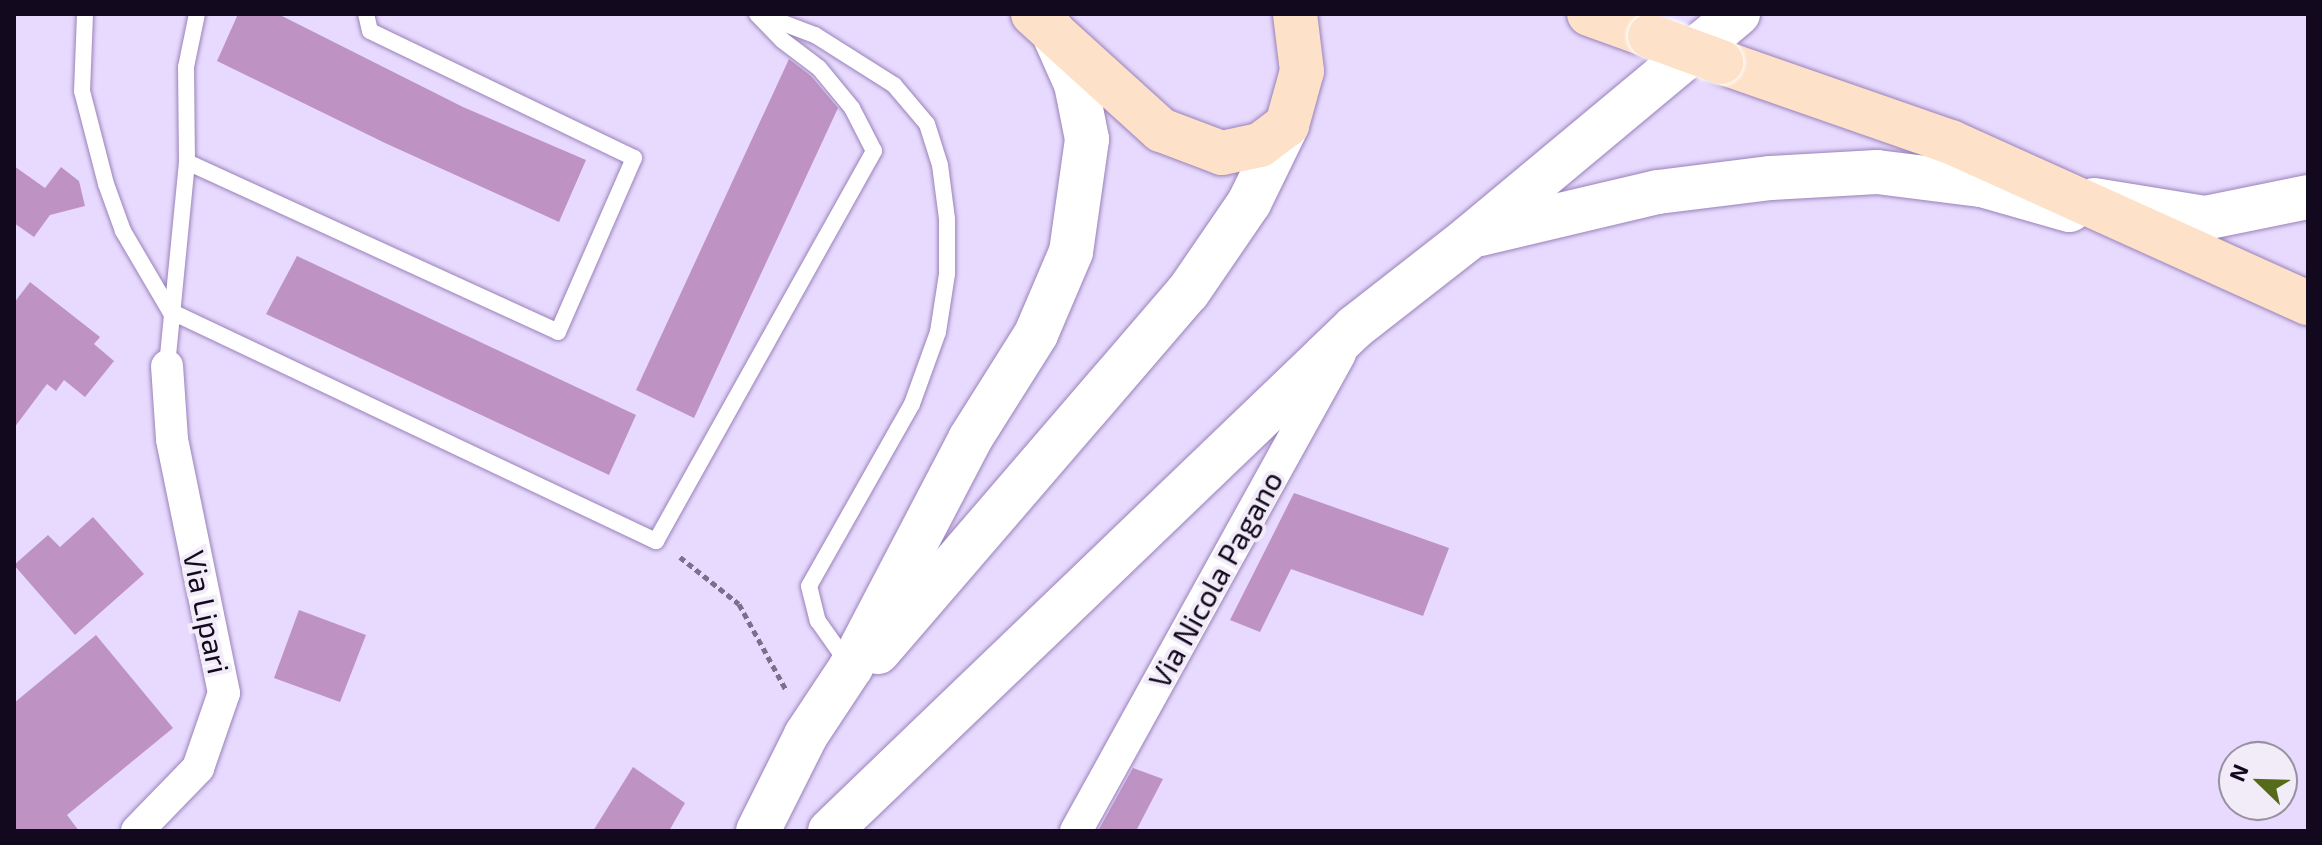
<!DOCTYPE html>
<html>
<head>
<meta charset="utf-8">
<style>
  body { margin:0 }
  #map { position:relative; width:2322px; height:845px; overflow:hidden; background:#e8dafe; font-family:"Exo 2",sans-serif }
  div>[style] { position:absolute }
  .building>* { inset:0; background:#bf92c4 }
  .path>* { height:5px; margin-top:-2.5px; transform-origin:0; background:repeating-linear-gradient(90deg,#7b6f8b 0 6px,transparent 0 10px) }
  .roads { filter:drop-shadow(0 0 2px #9982ba) drop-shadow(0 0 2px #9982ba) }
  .service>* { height:16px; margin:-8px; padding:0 8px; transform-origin:8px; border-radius:8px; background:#fff }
  .minor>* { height:32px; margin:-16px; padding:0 16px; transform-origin:16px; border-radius:16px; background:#fff }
  .secondary>* { height:44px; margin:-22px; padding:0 22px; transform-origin:22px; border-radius:22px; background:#fff }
  .primary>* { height:44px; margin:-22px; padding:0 22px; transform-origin:22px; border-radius:22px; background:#fde1c8 }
  .bridges { filter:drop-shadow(0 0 2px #fff) drop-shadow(0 0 2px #fff) }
  .primary-bridge>* { height:44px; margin:-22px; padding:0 22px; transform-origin:22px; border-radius:22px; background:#fde1c8 }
  span { translate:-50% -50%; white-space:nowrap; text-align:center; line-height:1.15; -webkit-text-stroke:8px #f1ecf8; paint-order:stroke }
  .street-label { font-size:30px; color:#13091e }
  .frame { position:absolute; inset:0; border:16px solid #13091e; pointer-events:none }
  .north { position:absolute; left:2218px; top:741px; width:80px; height:80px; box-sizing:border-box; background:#f1ecf8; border:2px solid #9891a1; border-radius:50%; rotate:293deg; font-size:22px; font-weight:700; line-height:32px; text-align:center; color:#13091e }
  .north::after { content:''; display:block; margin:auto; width:28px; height:36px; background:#566b1a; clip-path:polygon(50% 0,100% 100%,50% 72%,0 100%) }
</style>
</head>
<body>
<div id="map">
  <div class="building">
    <div style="clip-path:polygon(238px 14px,278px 14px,463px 107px,586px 160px,559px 222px,385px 143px,217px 61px)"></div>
    <div style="clip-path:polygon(789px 59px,811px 76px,838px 108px,694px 418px,636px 390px)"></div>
    <div style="clip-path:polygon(14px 166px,45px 188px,61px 167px,79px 181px,85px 206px,50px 215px,34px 237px,14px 223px)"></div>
    <div style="clip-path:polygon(297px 256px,636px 415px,609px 475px,266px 314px)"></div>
    <div style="clip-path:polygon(30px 282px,100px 337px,94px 344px,114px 361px,85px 397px,64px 380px,56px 391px,47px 384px,14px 428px,14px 303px)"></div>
    <div style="clip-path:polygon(1294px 493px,1449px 548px,1423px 616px,1291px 569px,1260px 632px,1230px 620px)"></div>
    <div style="clip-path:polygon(93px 517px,144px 574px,75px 635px,14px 565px,48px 535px,60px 547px)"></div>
    <div style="clip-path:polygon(299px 610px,366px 635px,340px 702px,274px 678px)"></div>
    <div style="clip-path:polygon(96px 635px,173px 728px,67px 815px,79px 831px,14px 831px,14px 703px)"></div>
    <div style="clip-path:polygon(633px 767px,685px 803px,669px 831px,593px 831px)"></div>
    <div style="clip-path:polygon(1133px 768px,1163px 779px,1136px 831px,1098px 831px)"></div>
  </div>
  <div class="path">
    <div style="left:680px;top:557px;width:75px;rotate:38.5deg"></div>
    <div style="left:739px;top:604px;width:98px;rotate:61.3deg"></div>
  </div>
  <div class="roads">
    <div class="service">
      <div style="left:85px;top:14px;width:77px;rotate:92.2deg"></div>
      <div style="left:82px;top:91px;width:96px;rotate:75.5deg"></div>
      <div style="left:106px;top:184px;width:50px;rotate:70.1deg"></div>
      <div style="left:123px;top:231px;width:93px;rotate:59.6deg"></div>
      <div style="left:170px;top:311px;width:538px;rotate:25.33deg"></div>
      <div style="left:656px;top:541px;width:447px;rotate:-60.8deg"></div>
      <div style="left:874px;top:151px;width:48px;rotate:-117.1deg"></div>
      <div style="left:852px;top:108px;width:52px;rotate:-129.5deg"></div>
      <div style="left:819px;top:68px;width:46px;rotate:-142.9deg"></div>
      <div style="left:782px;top:40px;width:36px;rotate:-134deg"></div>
      <div style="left:762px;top:15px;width:57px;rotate:20.7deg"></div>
      <div style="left:815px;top:35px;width:93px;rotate:32.3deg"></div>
      <div style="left:894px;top:85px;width:51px;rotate:49.8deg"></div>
      <div style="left:927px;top:124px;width:43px;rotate:72.4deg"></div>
      <div style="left:940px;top:165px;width:54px;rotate:82.6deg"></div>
      <div style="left:947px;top:219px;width:55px;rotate:90deg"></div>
      <div style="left:947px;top:274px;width:59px;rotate:98.8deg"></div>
      <div style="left:938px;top:332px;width:77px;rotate:109.9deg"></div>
      <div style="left:912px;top:404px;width:209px;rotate:119.5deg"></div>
      <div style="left:809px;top:586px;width:36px;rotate:76deg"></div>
      <div style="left:818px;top:621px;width:50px;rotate:54.7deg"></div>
      <div style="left:187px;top:162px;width:408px;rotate:24.6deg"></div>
      <div style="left:558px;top:332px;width:190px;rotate:-66.4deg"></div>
      <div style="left:634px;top:158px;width:293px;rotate:-154.3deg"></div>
      <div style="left:370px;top:31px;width:17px;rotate:-103deg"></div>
      <div style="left:167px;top:366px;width:205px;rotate:-84.4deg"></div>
      <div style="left:187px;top:162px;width:95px;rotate:-90.6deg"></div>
      <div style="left:186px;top:67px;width:54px;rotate:-78.3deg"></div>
    </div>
    <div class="minor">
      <div style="left:137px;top:831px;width:88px;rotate:-45.9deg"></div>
      <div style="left:198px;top:768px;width:79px;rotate:-70.9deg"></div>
      <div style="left:224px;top:693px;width:259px;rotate:-101.6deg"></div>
      <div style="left:172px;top:439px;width:73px;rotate:-93.9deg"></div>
      <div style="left:1076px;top:831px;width:545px;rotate:-61.04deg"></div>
    </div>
    <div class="secondary">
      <div style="left:2094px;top:200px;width:112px;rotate:9.2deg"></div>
      <div style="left:2205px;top:218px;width:105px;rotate:-11.5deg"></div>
      <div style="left:1480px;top:234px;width:183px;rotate:-13.3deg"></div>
      <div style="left:1658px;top:192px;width:114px;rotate:-7.1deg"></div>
      <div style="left:1771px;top:178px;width:106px;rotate:-3.2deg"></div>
      <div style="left:1877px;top:172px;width:106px;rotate:7.1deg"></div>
      <div style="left:1982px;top:185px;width:91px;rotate:16deg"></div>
      <div style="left:878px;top:652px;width:475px;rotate:-49.3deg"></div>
      <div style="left:1188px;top:292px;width:108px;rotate:-55.6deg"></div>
      <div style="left:1249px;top:203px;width:87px;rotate:-64deg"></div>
      <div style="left:758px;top:831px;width:107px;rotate:-63.4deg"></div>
      <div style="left:806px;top:735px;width:82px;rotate:-56.5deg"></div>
      <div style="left:851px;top:667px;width:257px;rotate:-62.4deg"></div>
      <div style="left:970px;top:439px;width:124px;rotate:-57.8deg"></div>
      <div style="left:1036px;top:334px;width:89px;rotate:-66.9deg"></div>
      <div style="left:1071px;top:252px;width:114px;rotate:-81.9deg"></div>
      <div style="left:1087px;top:139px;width:56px;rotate:-101.3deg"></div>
      <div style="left:1076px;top:84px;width:59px;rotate:-114deg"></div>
      <div style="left:830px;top:831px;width:728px;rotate:-43.83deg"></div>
      <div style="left:1355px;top:327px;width:146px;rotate:-38deg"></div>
      <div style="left:1470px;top:237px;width:349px;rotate:-39.8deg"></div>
    </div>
    <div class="primary">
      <div style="left:1033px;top:14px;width:173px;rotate:42.2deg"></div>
      <div style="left:1161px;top:130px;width:65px;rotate:20.7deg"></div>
      <div style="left:1222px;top:153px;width:39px;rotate:-12deg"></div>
      <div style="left:1260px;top:145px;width:34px;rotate:-37deg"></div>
      <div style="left:1287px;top:125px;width:56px;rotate:-74.5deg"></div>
      <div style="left:1302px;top:71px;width:57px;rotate:-97deg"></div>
      <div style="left:1589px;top:14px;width:65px;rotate:19.8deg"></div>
      <div style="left:1721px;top:62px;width:244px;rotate:19.2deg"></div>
      <div style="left:1951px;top:142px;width:392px;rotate:24.3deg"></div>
    </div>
  </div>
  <div class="bridges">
    <div class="primary-bridge">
      <div style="left:1650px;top:36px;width:76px;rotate:20.1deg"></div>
    </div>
  </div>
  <div class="street-label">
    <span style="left:1215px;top:579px;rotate:-61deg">Via Nicola Pagano</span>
    <span style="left:207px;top:612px;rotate:78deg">Via Lipari</span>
  </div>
  <div class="frame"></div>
  <div class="north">N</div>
</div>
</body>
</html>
